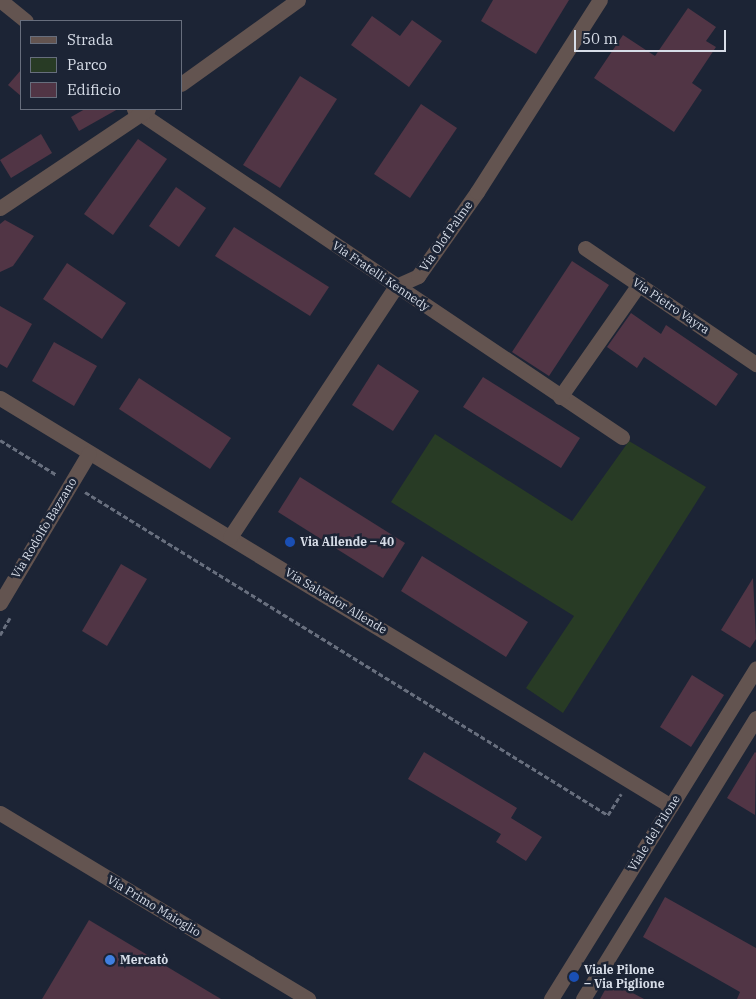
<!DOCTYPE html>
<html>
<head>
<meta charset="utf-8">
<style>
  body { margin:0 }
  #map { position:relative; width:756px; height:999px; overflow:hidden; background:#1c2435; font-family:"IBM Plex Serif",serif }
  div>[style] { position:absolute }
  .green>* { inset:0; background:#283b25 }
  .building>* { inset:0; background:#513545 }
  .path>* { height:3px; margin-top:-1.5px; transform-origin:0; background:repeating-linear-gradient(90deg,#686f7e 0 5px,transparent 0 7.5px) }
  .minor>* { height:15px; margin:-7.5px; padding:0 7.5px; transform-origin:7.5px; border-radius:7.5px; background:#635450 }
  .dots>* { width:14px; height:14px; translate:-50% -50%; box-sizing:border-box; border:2px solid #1c2435; border-radius:50% }
  span { translate:-50% -50%; white-space:nowrap; text-align:center; line-height:1.15; -webkit-text-stroke:5px #1c2435; paint-order:stroke }
  .street-label { font-size:12px; color:#d7dde8 }
  .poi-label { font-size:12px; color:#d7dde8; font-weight:700 }
  .left { translate:0 -50%; text-align:left }
  .legend { position:absolute; left:20px; top:20px; width:162px; height:90px; box-sizing:border-box; background:#1c2435; border:1px solid #676e7d; margin:0; padding:6px 9px; list-style:none; font-size:15px; color:#d7dde8 }
  .legend li { display:flex; align-items:center; gap:10px; height:25px }
  .legend b { width:25px; border:1px solid #676e7d }
  .scale { position:absolute; left:574px; top:30px; width:152px; height:22px; box-sizing:border-box; border:2px solid #d7dde8; border-top:0; padding-left:6px; font-size:15px; line-height:18px; white-space:nowrap; color:#d7dde8; -webkit-text-stroke:4px #1c2435; paint-order:stroke }
</style>
</head>
<body>
<div id="map">
  <div class="green">
    <div style="clip-path:polygon(435px 434px,572px 521px,629px 441px,706px 487px,563px 713px,526px 688px,574px 616px,391px 502px)"></div>
  </div>
  <div class="building">
    <div style="clip-path:polygon(493px 0,569px 0,536px 54px,481px 21px)"></div>
    <div style="clip-path:polygon(688px 8px,716px 27px,706px 41px,716px 47px,692px 83px,702px 90px,674px 132px,594px 78px,623px 35px,655px 56px)"></div>
    <div style="clip-path:polygon(372px 16px,400px 36px,412px 20px,442px 41px,409px 87px,351px 45px)"></div>
    <div style="clip-path:polygon(21px 70px,21px 96px,8px 85px)"></div>
    <div style="clip-path:polygon(300px 76px,337px 99px,280px 188px,243px 165px)"></div>
    <div style="clip-path:polygon(421px 104px,457px 128px,410px 198px,374px 174px)"></div>
    <div style="clip-path:polygon(85px 109px,118px 109px,79px 131px,71px 117px)"></div>
    <div style="clip-path:polygon(41px 134px,52px 153px,11px 178px,0 160px)"></div>
    <div style="clip-path:polygon(138px 139px,167px 159px,113px 235px,84px 214px)"></div>
    <div style="clip-path:polygon(176px 187px,206px 208px,179px 247px,149px 226px)"></div>
    <div style="clip-path:polygon(5px 220px,34px 236px,13px 266px,0 272px,0 224px)"></div>
    <div style="clip-path:polygon(234px 227px,329px 287px,310px 316px,215px 256px)"></div>
    <div style="clip-path:polygon(572px 261px,609px 285px,549px 376px,512px 352px)"></div>
    <div style="clip-path:polygon(67px 263px,126px 303px,102px 339px,43px 299px)"></div>
    <div style="clip-path:polygon(0 306px,32px 324px,7px 368px,0 364px)"></div>
    <div style="clip-path:polygon(631px 313px,661px 334px,666px 325px,738px 374px,716px 406px,644px 357px,637px 368px,607px 347px)"></div>
    <div style="clip-path:polygon(54px 342px,97px 366px,74px 406px,32px 381px)"></div>
    <div style="clip-path:polygon(378px 364px,419px 391px,393px 431px,352px 405px)"></div>
    <div style="clip-path:polygon(483px 377px,580px 438px,561px 468px,463px 407px)"></div>
    <div style="clip-path:polygon(139px 378px,231px 438px,210px 469px,119px 409px)"></div>
    <div style="clip-path:polygon(300px 477px,405px 543px,383px 578px,278px 512px)"></div>
    <div style="clip-path:polygon(422px 556px,528px 622px,506px 657px,401px 591px)"></div>
    <div style="clip-path:polygon(121px 564px,147px 579px,107px 646px,82px 631px)"></div>
    <div style="clip-path:polygon(753px 578px,756px 639px,750px 648px,721px 630px)"></div>
    <div style="clip-path:polygon(692px 675px,724px 695px,691px 747px,660px 727px)"></div>
    <div style="clip-path:polygon(424px 752px,517px 808px,511px 818px,542px 837px,526px 861px,496px 842px,501px 834px,408px 779px)"></div>
    <div style="clip-path:polygon(755px 752px,756px 753px,755px 815px,727px 798px)"></div>
    <div style="clip-path:polygon(665px 897px,756px 948px,756px 999px,737px 999px,740px 992px,643px 937px)"></div>
    <div style="clip-path:polygon(89px 920px,221px 999px,42px 999px)"></div>
    <div style="clip-path:polygon(610px 981px,644px 999px,600px 999px)"></div>
  </div>
  <div class="path">
    <div style="left:0;top:440px;width:67px;rotate:31.6deg"></div>
    <div style="left:85px;top:492px;width:615px;rotate:31.7deg"></div>
    <div style="left:608px;top:815px;width:25px;rotate:-58deg"></div>
    <div style="left:0;top:635px;width:20px;rotate:-60deg"></div>
  </div>
  <div class="minor">
    <div style="left:0;top:0;width:33px;rotate:39deg"></div>
    <div style="left:181px;top:84px;width:144px;rotate:-35.7deg"></div>
    <div style="left:134px;top:109px;width:588px;rotate:33.91deg"></div>
    <div style="left:0;top:208px;width:178px;rotate:-33.8deg"></div>
    <div style="left:585px;top:248px;width:207px;rotate:34.2deg"></div>
    <div style="left:560px;top:397px;width:138px;rotate:-55deg"></div>
    <div style="left:0;top:398px;width:785px;rotate:31.3deg"></div>
    <div style="left:230px;top:537px;width:301px;rotate:-56.5deg"></div>
    <div style="left:396px;top:286px;width:24px;rotate:-24deg"></div>
    <div style="left:418px;top:276px;width:103px;rotate:-54.9deg"></div>
    <div style="left:477px;top:192px;width:228px;rotate:-57.4deg"></div>
    <div style="left:0;top:603px;width:174px;rotate:-59.3deg"></div>
    <div style="left:0;top:813px;width:360px;rotate:31.1deg"></div>
    <div style="left:551px;top:999px;width:389px;rotate:-58.2deg"></div>
    <div style="left:583px;top:999px;width:330px;rotate:-58.4deg"></div>
  </div>
  <div class="dots">
    <div style="left:290px;top:542px;background:#1a4fb4"></div>
    <div style="left:110px;top:960px;background:#3f7fe0"></div>
    <div style="left:574px;top:977px;background:#1a4fb4"></div>
  </div>
  <div class="street-label">
    <span style="left:446px;top:236px;rotate:-55deg">Via Olof Palme</span>
    <span style="left:381px;top:276px;rotate:34deg">Via Fratelli Kennedy</span>
    <span style="left:671px;top:306px;rotate:34deg">Via Pietro Vayra</span>
    <span style="left:44px;top:528px;rotate:-59deg">Via Rodolfo Bazzano</span>
    <span style="left:336px;top:601px;rotate:31deg">Via Salvador Allende</span>
    <span style="left:654px;top:833px;rotate:-58deg">Viale del Pilone</span>
    <span style="left:154px;top:906px;rotate:31deg">Via Primo Maioglio</span>
  </div>
  <div class="poi-label">
    <span class="left" style="left:300px;top:542px">Via Allende – 40</span>
    <span class="left" style="left:120px;top:960px">Mercatò</span>
    <span class="left" style="left:584px;top:977px">Viale Pilone<br>– Via Piglione</span>
  </div>
  <ul class="legend">
  <li><b style="height:6px;background:#635450"></b>Strada</li>
  <li><b style="height:14px;background:#283b25"></b>Parco</li>
  <li><b style="height:14px;background:#513545"></b>Edificio</li>
  </ul>
  <div class="scale">50 m</div>
</div>
</body>
</html>
